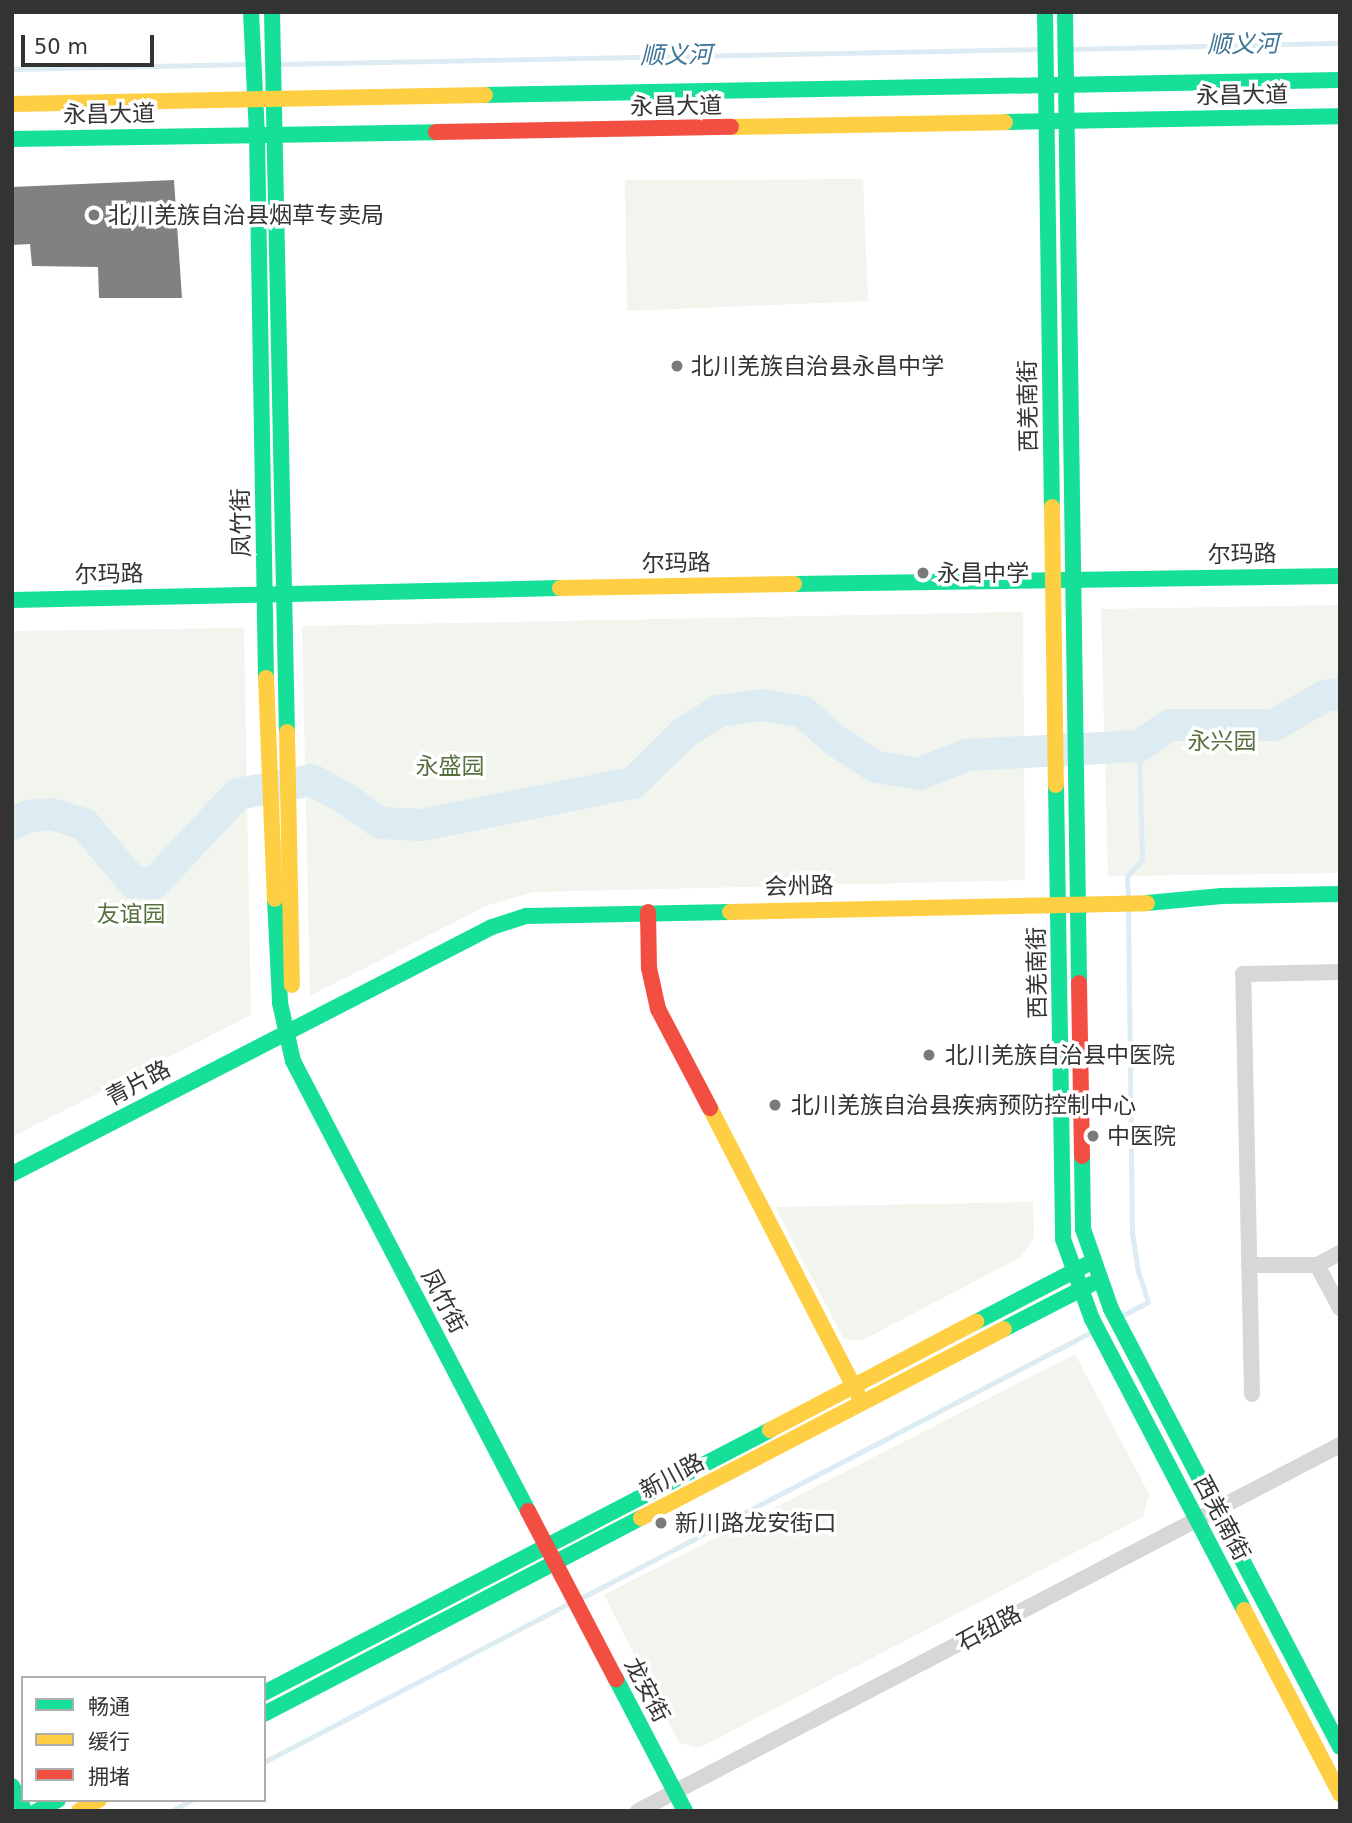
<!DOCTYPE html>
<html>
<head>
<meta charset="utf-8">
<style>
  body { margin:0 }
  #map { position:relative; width:1352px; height:1823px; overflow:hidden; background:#fff; font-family:"DejaVu Sans","Noto Sans SC",sans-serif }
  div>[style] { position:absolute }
  .green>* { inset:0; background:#f1f5ed }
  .stream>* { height:5px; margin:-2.5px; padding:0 2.5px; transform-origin:2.5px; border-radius:2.5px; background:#ddebf3 }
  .river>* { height:32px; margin:-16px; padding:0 16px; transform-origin:16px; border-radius:16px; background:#ddebf3 }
  .building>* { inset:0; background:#818181 }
  .street>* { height:16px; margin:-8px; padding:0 8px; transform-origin:8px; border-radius:8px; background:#d7d7d7 }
  .fast>* { height:16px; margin:-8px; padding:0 8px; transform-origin:8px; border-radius:8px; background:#16e098 }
  .slow>* { height:16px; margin:-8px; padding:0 8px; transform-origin:8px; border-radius:8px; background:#ffcf43 }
  .jam>* { height:16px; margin:-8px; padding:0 8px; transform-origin:8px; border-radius:8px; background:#f24e42 }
  .dots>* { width:19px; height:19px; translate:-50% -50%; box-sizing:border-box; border:4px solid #fff; border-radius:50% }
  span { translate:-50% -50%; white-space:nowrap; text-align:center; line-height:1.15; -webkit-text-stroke:7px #fff; paint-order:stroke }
  .street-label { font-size:23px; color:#333 }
  .poi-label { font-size:23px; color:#333 }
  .left { translate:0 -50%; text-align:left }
  .park-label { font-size:23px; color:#56703f }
  .water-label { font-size:24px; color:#3f7597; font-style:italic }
  .frame { position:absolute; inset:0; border:14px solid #333; pointer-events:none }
  .legend { position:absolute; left:21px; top:1676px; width:245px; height:126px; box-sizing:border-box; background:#fff; border:2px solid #adadad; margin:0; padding:9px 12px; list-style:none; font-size:21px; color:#333 }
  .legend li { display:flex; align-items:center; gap:14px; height:35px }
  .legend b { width:35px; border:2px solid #adadad }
  .scale { position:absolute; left:21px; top:35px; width:133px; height:32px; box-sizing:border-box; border:4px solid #333; border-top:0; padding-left:9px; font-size:21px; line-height:24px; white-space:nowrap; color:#333; -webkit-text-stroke:5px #fff; paint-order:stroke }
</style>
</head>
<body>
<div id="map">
  <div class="green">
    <div style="clip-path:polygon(863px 179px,868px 301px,627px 311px,625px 180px)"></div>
    <div style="clip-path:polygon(1340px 605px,1340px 873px,1108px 876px,1101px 609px)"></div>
    <div style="clip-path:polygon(1023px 612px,1025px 880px,534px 892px,488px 905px,310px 996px,302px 626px)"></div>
    <div style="clip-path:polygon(244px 628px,251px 1015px,12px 1137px,12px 631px)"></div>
    <div style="clip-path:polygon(1033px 1202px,1034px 1237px,1021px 1257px,861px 1341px,843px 1338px,775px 1207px)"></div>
    <div style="clip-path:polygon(1075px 1354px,1149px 1494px,1143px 1517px,699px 1748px,679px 1743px,604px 1595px)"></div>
  </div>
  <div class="stream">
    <div style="left:1069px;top:49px;width:271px;rotate:-1.3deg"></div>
    <div style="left:278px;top:64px;width:763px;rotate:-1.13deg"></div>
    <div style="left:12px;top:69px;width:235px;rotate:-1.2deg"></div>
    <div style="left:1128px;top:897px;width:20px;rotate:-93deg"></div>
    <div style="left:1127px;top:877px;width:23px;rotate:-49deg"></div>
    <div style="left:1142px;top:860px;width:114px;rotate:-91.5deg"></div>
    <div style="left:1121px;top:1316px;width:30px;rotate:-27deg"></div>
    <div style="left:1148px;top:1302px;width:33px;rotate:-108deg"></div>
    <div style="left:1138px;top:1271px;width:37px;rotate:-99deg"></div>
    <div style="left:1132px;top:1234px;width:327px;rotate:-90.7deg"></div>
    <div style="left:581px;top:1598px;width:577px;rotate:-27.54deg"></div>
    <div style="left:264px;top:1762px;width:347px;rotate:-27.5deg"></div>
    <div style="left:171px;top:1811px;width:24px;rotate:-28deg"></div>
  </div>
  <div class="river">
    <div style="left:12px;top:824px;width:19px;rotate:-25deg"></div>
    <div style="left:29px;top:816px;width:22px;rotate:-5deg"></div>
    <div style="left:51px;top:814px;width:34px;rotate:17deg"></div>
    <div style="left:84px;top:824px;width:77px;rotate:49.7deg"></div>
    <div style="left:134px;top:883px;width:20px"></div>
    <div style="left:154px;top:883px;width:122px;rotate:-46.7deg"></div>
    <div style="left:238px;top:794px;width:75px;rotate:-10.7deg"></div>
    <div style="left:312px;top:780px;width:38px;rotate:29deg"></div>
    <div style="left:345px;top:798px;width:43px;rotate:35.5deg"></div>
    <div style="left:380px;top:823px;width:42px;rotate:2.7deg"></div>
    <div style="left:422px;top:825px;width:215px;rotate:-11.3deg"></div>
    <div style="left:633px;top:783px;width:73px;rotate:-44.4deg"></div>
    <div style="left:685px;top:732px;width:39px;rotate:-32deg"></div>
    <div style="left:718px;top:711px;width:44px;rotate:-7.8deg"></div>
    <div style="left:762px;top:705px;width:42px;rotate:9.7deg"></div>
    <div style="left:803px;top:712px;width:44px;rotate:41.3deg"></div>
    <div style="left:836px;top:741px;width:48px;rotate:33deg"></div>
    <div style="left:876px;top:767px;width:44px;rotate:9.2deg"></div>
    <div style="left:919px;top:774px;width:52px;rotate:-21.6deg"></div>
    <div style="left:967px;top:755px;width:172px;rotate:-3deg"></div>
    <div style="left:1139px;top:746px;width:37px;rotate:-34deg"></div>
    <div style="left:1170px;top:725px;width:104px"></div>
    <div style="left:1274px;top:725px;width:59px;rotate:-29.6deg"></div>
    <div style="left:1325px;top:696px;width:15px;rotate:-8deg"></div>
  </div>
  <div class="building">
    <div style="clip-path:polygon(174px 180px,182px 298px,99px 298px,98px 267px,32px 266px,30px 244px,12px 245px,12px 187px)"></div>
  </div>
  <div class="street">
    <div style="left:1249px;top:1265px;width:68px"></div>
    <div style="left:1317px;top:1265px;width:26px;rotate:-28deg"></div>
    <div style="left:1317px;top:1265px;width:49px;rotate:61.9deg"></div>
    <div style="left:1252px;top:1394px;width:420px;rotate:-91.2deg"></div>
    <div style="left:1243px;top:974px;width:97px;rotate:-1.2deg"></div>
    <div style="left:638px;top:1811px;width:792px;rotate:-27.54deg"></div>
  </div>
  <div class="fast">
    <div style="left:251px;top:12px;width:122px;rotate:87.2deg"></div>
    <div style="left:257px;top:134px;width:544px;rotate:89.05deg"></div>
    <div style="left:272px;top:12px;width:720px;rotate:88.81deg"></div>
    <div style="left:1045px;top:12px;width:495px;rotate:89.2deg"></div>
    <div style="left:1065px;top:12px;width:971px;rotate:89.17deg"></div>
    <div style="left:485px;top:95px;width:855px;rotate:-1.01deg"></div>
    <div style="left:1005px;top:122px;width:335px;rotate:-1deg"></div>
    <div style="left:12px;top:139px;width:424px;rotate:-0.9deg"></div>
    <div style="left:794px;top:584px;width:546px;rotate:-0.84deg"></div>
    <div style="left:12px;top:600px;width:548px;rotate:-1.25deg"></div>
    <div style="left:1056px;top:785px;width:454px;rotate:89.1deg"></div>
    <div style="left:1063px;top:1239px;width:85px;rotate:70.1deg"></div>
    <div style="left:1092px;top:1319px;width:328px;rotate:62.4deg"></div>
    <div style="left:275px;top:899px;width:104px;rotate:87.2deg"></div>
    <div style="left:280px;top:1003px;width:59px;rotate:77.4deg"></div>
    <div style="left:293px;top:1061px;width:508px;rotate:62.43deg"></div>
    <div style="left:1147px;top:903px;width:75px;rotate:-5.3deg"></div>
    <div style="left:1222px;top:896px;width:118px;rotate:-1deg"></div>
    <div style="left:1082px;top:1156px;width:73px;rotate:89.2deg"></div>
    <div style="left:1083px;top:1229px;width:85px;rotate:70.7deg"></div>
    <div style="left:1111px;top:1309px;width:494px;rotate:62.4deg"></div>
    <div style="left:12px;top:1174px;width:540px;rotate:-27.23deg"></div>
    <div style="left:492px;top:927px;width:36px;rotate:-18deg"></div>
    <div style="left:526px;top:916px;width:204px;rotate:-1.1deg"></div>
    <div style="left:976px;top:1322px;width:124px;rotate:-27.4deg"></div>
    <div style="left:1004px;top:1329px;width:98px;rotate:-27.3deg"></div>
    <div style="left:616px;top:1679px;width:149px;rotate:62.4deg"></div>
    <div style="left:264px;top:1693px;width:570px;rotate:-27.46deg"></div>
    <div style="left:264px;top:1714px;width:425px;rotate:-27.5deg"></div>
    <div style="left:12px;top:1786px;width:28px;rotate:63deg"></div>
    <div style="left:37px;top:1811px;width:24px;rotate:-28deg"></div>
  </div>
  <div class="slow">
    <div style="left:12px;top:104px;width:473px;rotate:-1.1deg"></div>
    <div style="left:731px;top:127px;width:274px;rotate:-1deg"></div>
    <div style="left:1052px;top:507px;width:278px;rotate:89.2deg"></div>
    <div style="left:560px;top:588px;width:234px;rotate:-1deg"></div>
    <div style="left:266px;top:678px;width:221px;rotate:87.7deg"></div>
    <div style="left:287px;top:732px;width:253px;rotate:88.9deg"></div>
    <div style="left:730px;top:912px;width:417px;rotate:-1.2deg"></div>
    <div style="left:710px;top:1108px;width:326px;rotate:62.7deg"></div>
    <div style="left:770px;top:1430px;width:233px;rotate:-27.7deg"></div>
    <div style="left:641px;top:1518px;width:409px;rotate:-27.5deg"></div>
    <div style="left:1244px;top:1610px;width:208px;rotate:62.4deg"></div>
    <div style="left:79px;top:1811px;width:23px;rotate:-29deg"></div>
  </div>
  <div class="jam">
    <div style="left:436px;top:132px;width:295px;rotate:-1deg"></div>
    <div style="left:648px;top:912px;width:56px;rotate:89deg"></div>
    <div style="left:649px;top:968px;width:42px;rotate:77.6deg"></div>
    <div style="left:658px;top:1009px;width:112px;rotate:62.3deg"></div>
    <div style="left:1079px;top:983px;width:173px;rotate:89deg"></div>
    <div style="left:528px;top:1511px;width:190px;rotate:62.4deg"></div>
  </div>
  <div class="dots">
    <div style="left:94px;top:215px;background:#7a7a7a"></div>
    <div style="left:677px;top:366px;background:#7a7a7a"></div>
    <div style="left:923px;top:573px;background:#7a7a7a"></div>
    <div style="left:929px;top:1055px;background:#7a7a7a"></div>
    <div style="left:775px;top:1105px;background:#7a7a7a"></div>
    <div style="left:1093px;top:1136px;background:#7a7a7a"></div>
    <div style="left:661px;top:1523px;background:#7a7a7a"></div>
  </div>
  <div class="street-label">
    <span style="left:1242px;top:95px;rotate:-1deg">永昌大道</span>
    <span style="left:676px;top:106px;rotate:-1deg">永昌大道</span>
    <span style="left:109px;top:114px;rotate:-1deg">永昌大道</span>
    <span style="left:1028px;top:406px;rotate:-91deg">西羌南街</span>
    <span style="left:241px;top:523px;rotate:-91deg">凤竹街</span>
    <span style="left:1242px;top:554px;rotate:-1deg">尔玛路</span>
    <span style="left:676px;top:563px;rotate:-1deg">尔玛路</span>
    <span style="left:109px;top:574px;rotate:-1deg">尔玛路</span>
    <span style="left:799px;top:886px;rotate:-1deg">会州路</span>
    <span style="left:1037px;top:973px;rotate:-91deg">西羌南街</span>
    <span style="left:138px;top:1083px;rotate:-28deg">青片路</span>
    <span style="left:444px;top:1301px;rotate:62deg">凤竹街</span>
    <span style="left:672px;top:1476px;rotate:-28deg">新川路</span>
    <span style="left:1222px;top:1518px;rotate:62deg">西羌南街</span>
    <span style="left:989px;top:1628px;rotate:-28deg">石纽路</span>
    <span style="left:647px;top:1690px;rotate:62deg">龙安街</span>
  </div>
  <div class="poi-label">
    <span class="left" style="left:108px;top:215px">北川羌族自治县烟草专卖局</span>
    <span class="left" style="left:691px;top:366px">北川羌族自治县永昌中学</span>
    <span class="left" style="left:937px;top:573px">永昌中学</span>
    <span class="left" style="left:945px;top:1055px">北川羌族自治县中医院</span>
    <span class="left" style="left:791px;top:1105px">北川羌族自治县疾病预防控制中心</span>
    <span class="left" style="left:1107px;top:1136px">中医院</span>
    <span class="left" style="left:675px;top:1523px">新川路龙安街口</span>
  </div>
  <div class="park-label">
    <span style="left:1222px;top:741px">永兴园</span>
    <span style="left:450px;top:766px">永盛园</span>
    <span style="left:131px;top:914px">友谊园</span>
  </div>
  <div class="water-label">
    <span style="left:1243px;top:45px;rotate:-1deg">顺义河</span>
    <span style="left:676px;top:56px;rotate:-1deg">顺义河</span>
  </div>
  <div class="frame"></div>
  <ul class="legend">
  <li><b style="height:9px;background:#16e098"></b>畅通</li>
  <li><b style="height:9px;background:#ffcf43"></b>缓行</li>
  <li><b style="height:9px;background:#f24e42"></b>拥堵</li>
  </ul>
  <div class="scale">50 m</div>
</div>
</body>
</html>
